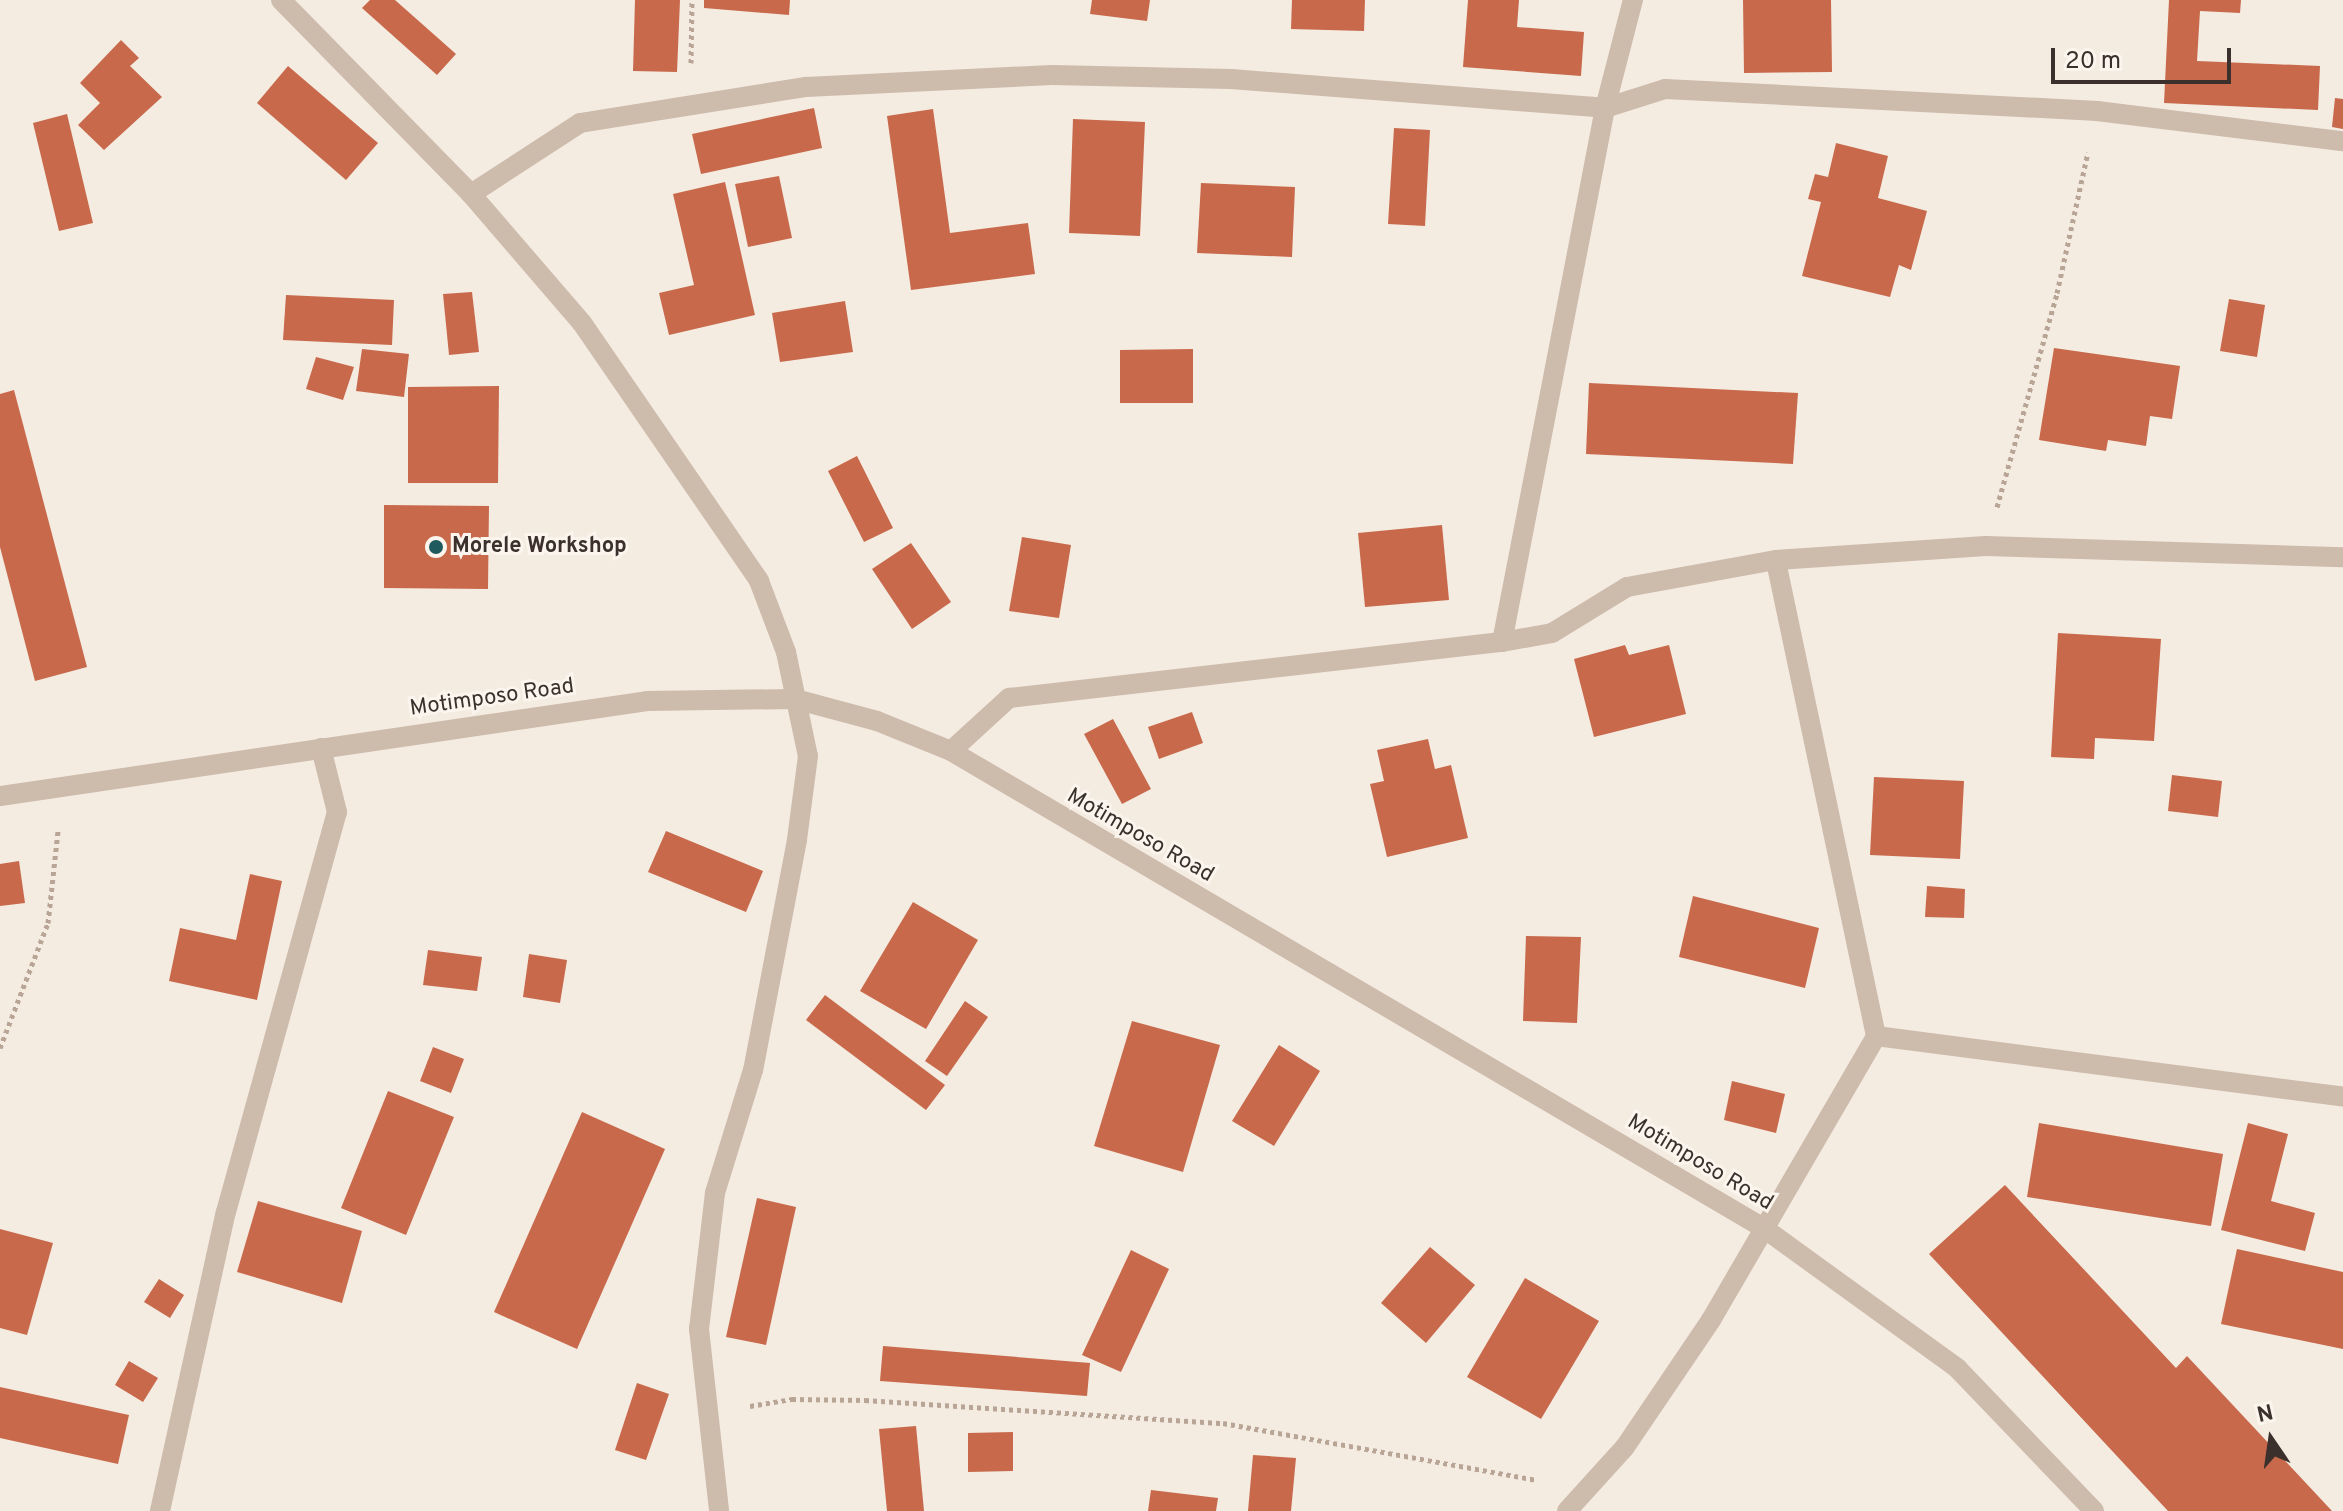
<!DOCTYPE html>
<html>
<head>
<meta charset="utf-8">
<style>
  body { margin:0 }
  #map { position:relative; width:2343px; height:1511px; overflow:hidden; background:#f4ebe1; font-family:Overpass,sans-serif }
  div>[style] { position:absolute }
  .building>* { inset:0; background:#c8694b }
  .path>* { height:5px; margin-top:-2.5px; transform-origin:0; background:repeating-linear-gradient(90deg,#b9a596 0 4px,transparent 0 8px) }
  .service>* { height:20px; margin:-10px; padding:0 10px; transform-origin:10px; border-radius:10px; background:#cdbbac }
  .minor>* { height:20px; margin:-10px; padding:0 10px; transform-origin:10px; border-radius:10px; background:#cdbbac }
  .tertiary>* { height:20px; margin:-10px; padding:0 10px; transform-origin:10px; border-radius:10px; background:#cdbbac }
  .dots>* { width:22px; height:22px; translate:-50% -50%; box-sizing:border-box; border:4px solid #fbf5ee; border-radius:50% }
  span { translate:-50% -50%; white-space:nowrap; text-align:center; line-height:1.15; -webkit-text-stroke:6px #fbf5ee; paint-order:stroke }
  .poi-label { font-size:22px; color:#3b302b; font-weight:700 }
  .left { translate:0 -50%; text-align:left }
  .street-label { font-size:22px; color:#3b302b }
  .north { position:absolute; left:2231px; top:1399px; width:80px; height:80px; -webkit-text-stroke:6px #fbf5ee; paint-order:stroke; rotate:347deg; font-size:22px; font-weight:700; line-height:32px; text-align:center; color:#3b302b }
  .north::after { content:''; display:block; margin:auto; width:28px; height:36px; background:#3b302b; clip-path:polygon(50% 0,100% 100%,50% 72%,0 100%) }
  .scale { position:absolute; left:2051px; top:48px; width:180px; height:36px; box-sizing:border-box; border:4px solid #3b302b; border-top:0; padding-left:10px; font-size:24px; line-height:28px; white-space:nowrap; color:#3b302b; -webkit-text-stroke:6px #fbf5ee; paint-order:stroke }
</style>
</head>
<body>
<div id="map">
  <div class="building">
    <div style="clip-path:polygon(370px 0,395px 0,456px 54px,437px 75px,362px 8px)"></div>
    <div style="clip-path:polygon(635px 0,680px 0,677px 72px,633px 71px)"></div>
    <div style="clip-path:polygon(704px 0,790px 0,789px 15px,704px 8px)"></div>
    <div style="clip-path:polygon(1092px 0,1150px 0,1147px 21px,1090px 14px)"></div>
    <div style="clip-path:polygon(1292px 0,1365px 0,1364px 31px,1291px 29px)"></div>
    <div style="clip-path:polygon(1468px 0,1519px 0,1517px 27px,1584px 32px,1581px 76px,1463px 67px)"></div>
    <div style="clip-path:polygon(1743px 0,1831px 0,1832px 72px,1744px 73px)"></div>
    <div style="clip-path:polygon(2169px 0,2241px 0,2240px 13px,2200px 11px,2197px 61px,2320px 66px,2318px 110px,2164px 103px)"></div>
    <div style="clip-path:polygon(121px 40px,139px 58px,130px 66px,162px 97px,104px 150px,78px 125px,100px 103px,80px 83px)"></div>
    <div style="clip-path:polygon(288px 66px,378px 143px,346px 180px,257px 103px)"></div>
    <div style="clip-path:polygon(2335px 98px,2343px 99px,2343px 129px,2332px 127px)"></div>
    <div style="clip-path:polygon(814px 108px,822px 148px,701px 174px,692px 134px)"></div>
    <div style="clip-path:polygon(933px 109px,950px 233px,1028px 223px,1035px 274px,911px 290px,887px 116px)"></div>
    <div style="clip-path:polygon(67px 114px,93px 223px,59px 231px,33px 123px)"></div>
    <div style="clip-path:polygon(1073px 119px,1145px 122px,1140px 236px,1069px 233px)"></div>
    <div style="clip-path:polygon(1394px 128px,1430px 130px,1425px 226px,1388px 224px)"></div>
    <div style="clip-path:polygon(1836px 143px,1888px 156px,1878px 198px,1927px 211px,1911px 270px,1899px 265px,1890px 297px,1802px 276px,1821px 202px,1808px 199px,1815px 174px,1828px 177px)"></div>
    <div style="clip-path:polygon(779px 176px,792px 238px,748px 247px,735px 184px)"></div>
    <div style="clip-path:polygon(725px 182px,755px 315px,669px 335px,659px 293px,694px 285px,673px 194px)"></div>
    <div style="clip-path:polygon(1201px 183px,1295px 187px,1292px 257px,1197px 253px)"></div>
    <div style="clip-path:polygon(472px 292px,479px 352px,449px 355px,443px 294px)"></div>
    <div style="clip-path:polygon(286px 295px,394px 300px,392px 345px,283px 340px)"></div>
    <div style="clip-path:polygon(2229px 299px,2265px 305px,2257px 357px,2220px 351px)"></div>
    <div style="clip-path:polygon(845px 301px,853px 352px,780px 362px,772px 313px)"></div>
    <div style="clip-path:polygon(2054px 348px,2180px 366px,2172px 419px,2150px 416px,2146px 446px,2108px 440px,2106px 451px,2039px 440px)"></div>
    <div style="clip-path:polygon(362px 349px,409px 354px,404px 397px,356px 391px)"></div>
    <div style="clip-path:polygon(1193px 349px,1193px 403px,1120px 403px,1120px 350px)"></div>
    <div style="clip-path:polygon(316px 357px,354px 367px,343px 400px,306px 389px)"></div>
    <div style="clip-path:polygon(1589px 383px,1798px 393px,1793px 464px,1586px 454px)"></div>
    <div style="clip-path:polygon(499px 386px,498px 483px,408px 483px,408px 387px)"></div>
    <div style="clip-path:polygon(14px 390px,87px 667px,35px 681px,0 547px,0 394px)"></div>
    <div style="clip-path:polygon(857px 456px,893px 528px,864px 542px,828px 471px)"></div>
    <div style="clip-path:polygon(384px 505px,489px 506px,488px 589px,384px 588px)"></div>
    <div style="clip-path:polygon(1442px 525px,1449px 600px,1365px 607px,1358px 533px)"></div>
    <div style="clip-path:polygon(1022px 537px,1071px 545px,1059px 618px,1009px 611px)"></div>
    <div style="clip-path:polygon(911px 543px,951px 602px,912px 629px,872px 569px)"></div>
    <div style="clip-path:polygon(2058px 633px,2161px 639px,2154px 741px,2095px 738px,2094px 759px,2051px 757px)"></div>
    <div style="clip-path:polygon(1625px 645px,1629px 655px,1669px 645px,1686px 714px,1594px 737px,1574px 659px)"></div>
    <div style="clip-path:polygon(1192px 712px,1203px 743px,1159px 759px,1148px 727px)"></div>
    <div style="clip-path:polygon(1113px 719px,1151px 789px,1122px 804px,1084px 734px)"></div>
    <div style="clip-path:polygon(1428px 739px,1435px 769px,1451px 765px,1468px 838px,1387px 857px,1370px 784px,1384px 781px,1377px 750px)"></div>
    <div style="clip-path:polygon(2172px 775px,2222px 781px,2218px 817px,2168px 811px)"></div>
    <div style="clip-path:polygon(1874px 777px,1964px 781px,1960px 859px,1870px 855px)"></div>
    <div style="clip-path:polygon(666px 831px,763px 871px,746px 912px,648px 872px)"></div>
    <div style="clip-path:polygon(19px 861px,25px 903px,0 906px,0 864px)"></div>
    <div style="clip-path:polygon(250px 874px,282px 881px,257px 1000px,169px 981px,180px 928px,236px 940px)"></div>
    <div style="clip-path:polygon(1927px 886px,1965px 889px,1964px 918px,1925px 917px)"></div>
    <div style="clip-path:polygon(1693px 896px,1819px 928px,1805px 988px,1679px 957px)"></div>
    <div style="clip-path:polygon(913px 902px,978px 940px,926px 1029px,860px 991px)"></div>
    <div style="clip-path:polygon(1526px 936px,1581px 937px,1577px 1023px,1523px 1021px)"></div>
    <div style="clip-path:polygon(428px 950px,482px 957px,477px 991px,423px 985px)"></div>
    <div style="clip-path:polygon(529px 954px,567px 960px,560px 1003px,523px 997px)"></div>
    <div style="clip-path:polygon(825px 995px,945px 1085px,926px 1110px,806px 1020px)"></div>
    <div style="clip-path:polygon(965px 1001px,988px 1017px,947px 1076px,925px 1061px)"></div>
    <div style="clip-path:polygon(1132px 1021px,1220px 1045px,1183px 1172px,1094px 1146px)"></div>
    <div style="clip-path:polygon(1279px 1045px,1320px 1071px,1274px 1146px,1232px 1121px)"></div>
    <div style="clip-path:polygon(433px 1047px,464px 1059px,451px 1093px,420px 1081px)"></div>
    <div style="clip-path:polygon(1732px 1081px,1785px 1094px,1776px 1133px,1724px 1120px)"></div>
    <div style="clip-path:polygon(388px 1091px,454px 1117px,406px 1235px,341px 1208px)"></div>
    <div style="clip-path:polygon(582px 1112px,665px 1149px,577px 1349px,494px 1312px)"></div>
    <div style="clip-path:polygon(2039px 1123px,2223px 1154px,2211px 1226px,2027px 1197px)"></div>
    <div style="clip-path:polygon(2248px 1123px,2288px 1134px,2271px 1201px,2315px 1213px,2305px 1251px,2221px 1230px)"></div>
    <div style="clip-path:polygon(2005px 1185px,2176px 1368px,2187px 1356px,2332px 1511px,2168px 1511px,1929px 1254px)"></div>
    <div style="clip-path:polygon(757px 1198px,796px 1207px,766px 1345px,726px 1337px)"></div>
    <div style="clip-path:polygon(258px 1201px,362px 1231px,342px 1303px,237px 1272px)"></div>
    <div style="clip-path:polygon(0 1229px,53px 1243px,27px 1335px,0 1328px)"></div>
    <div style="clip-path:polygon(1430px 1247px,1475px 1285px,1426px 1343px,1381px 1303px)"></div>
    <div style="clip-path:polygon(2237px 1249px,2343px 1272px,2343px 1349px,2221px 1324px)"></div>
    <div style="clip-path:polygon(1131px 1250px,1169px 1269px,1121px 1372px,1082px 1355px)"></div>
    <div style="clip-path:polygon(1525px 1278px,1599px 1321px,1541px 1419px,1467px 1377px)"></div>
    <div style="clip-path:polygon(159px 1279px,184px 1295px,170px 1318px,144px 1302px)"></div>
    <div style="clip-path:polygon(883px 1346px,1090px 1363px,1087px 1396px,880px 1381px)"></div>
    <div style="clip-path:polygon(129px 1361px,158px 1378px,143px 1402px,115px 1385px)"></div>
    <div style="clip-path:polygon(637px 1383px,669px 1394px,646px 1460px,615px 1450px)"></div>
    <div style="clip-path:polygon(0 1387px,129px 1415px,118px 1464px,0 1438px)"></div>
    <div style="clip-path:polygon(916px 1426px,924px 1511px,887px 1511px,879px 1429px)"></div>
    <div style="clip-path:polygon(1013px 1432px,1013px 1471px,968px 1472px,968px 1433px)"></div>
    <div style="clip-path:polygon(1253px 1455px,1296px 1458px,1291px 1511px,1248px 1511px)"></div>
    <div style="clip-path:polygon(1151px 1490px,1218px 1498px,1216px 1511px,1148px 1511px)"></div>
  </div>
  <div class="path">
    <div style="left:691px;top:63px;width:63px;rotate:-89.1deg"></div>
    <div style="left:1997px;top:507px;width:222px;rotate:-74.3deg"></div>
    <div style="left:2057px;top:293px;width:144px;rotate:-77.6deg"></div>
    <div style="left:0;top:1048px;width:134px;rotate:-69deg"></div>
    <div style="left:48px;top:923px;width:93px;rotate:-83.8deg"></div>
    <div style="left:750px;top:1406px;width:43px;rotate:-9.5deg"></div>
    <div style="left:792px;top:1399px;width:73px;rotate:0.8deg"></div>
    <div style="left:865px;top:1400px;width:359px;rotate:3.7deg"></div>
    <div style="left:1223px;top:1423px;width:319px;rotate:10.3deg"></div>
  </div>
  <div class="service">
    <div style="left:1876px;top:1036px;width:471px;rotate:7.4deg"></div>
    <div style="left:1567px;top:1511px;width:86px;rotate:-47.8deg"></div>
    <div style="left:1625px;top:1447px;width:153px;rotate:-55.9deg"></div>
    <div style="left:1711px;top:1320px;width:328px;rotate:-59.8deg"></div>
    <div style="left:1876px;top:1036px;width:486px;rotate:-101.9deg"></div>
  </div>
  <div class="minor">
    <div style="left:281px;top:0;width:272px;rotate:45.6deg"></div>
    <div style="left:471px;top:194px;width:170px;rotate:49.3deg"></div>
    <div style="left:582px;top:323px;width:313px;rotate:55.5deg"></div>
    <div style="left:759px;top:581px;width:76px;rotate:69.2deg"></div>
    <div style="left:786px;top:652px;width:106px;rotate:78.1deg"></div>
    <div style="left:808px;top:756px;width:85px;rotate:97.5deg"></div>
    <div style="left:797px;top:840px;width:234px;rotate:100.8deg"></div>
    <div style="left:753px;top:1070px;width:129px;rotate:107.2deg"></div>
    <div style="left:715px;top:1193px;width:137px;rotate:96.7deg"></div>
    <div style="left:699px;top:1329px;width:183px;rotate:83.7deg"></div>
    <div style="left:471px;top:194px;width:130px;rotate:-33.1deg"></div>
    <div style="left:580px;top:123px;width:229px;rotate:-9.1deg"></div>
    <div style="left:806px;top:87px;width:246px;rotate:-2.8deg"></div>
    <div style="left:1052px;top:75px;width:179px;rotate:1.3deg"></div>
    <div style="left:1231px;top:79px;width:375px;rotate:4.4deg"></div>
    <div style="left:1605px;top:108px;width:63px;rotate:-17.6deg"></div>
    <div style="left:1665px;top:89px;width:433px;rotate:2.9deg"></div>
    <div style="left:2097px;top:111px;width:248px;rotate:7deg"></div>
    <div style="left:1502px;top:642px;width:544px;rotate:-79.08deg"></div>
    <div style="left:1605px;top:108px;width:112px;rotate:-75.5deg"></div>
    <div style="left:951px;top:751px;width:79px;rotate:-42.4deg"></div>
    <div style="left:1009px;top:698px;width:496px;rotate:-6.5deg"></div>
    <div style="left:1502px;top:642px;width:51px;rotate:-10.2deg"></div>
    <div style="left:1552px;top:633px;width:88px;rotate:-31.5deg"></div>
    <div style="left:1627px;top:587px;width:151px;rotate:-10.3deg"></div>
    <div style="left:1776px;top:560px;width:210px;rotate:-3.8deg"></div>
    <div style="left:1986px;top:546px;width:357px;rotate:1.8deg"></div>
    <div style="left:160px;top:1511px;width:306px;rotate:-77.6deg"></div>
    <div style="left:226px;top:1212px;width:415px;rotate:-74.5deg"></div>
    <div style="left:337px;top:812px;width:66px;rotate:-104deg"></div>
  </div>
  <div class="tertiary">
    <div style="left:0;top:796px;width:654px;rotate:-8.35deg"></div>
    <div style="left:647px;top:701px;width:148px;rotate:-0.8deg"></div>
    <div style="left:795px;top:699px;width:85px;rotate:15deg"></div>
    <div style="left:877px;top:721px;width:80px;rotate:22.1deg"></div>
    <div style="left:951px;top:751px;width:944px;rotate:30.42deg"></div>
    <div style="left:1765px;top:1229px;width:237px;rotate:35.9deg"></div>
    <div style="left:1957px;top:1368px;width:198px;rotate:46.2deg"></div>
  </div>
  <div class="dots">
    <div style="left:436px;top:547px;background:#1f5a5e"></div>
  </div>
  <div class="poi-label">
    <span class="left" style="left:452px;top:547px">Morele Workshop</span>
  </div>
  <div class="street-label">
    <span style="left:492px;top:698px;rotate:-8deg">Motimposo Road</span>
    <span style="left:1140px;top:836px;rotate:30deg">Motimposo Road</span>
    <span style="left:1700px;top:1163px;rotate:31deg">Motimposo Road</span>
  </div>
  <div class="north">N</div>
  <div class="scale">20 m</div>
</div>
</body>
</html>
